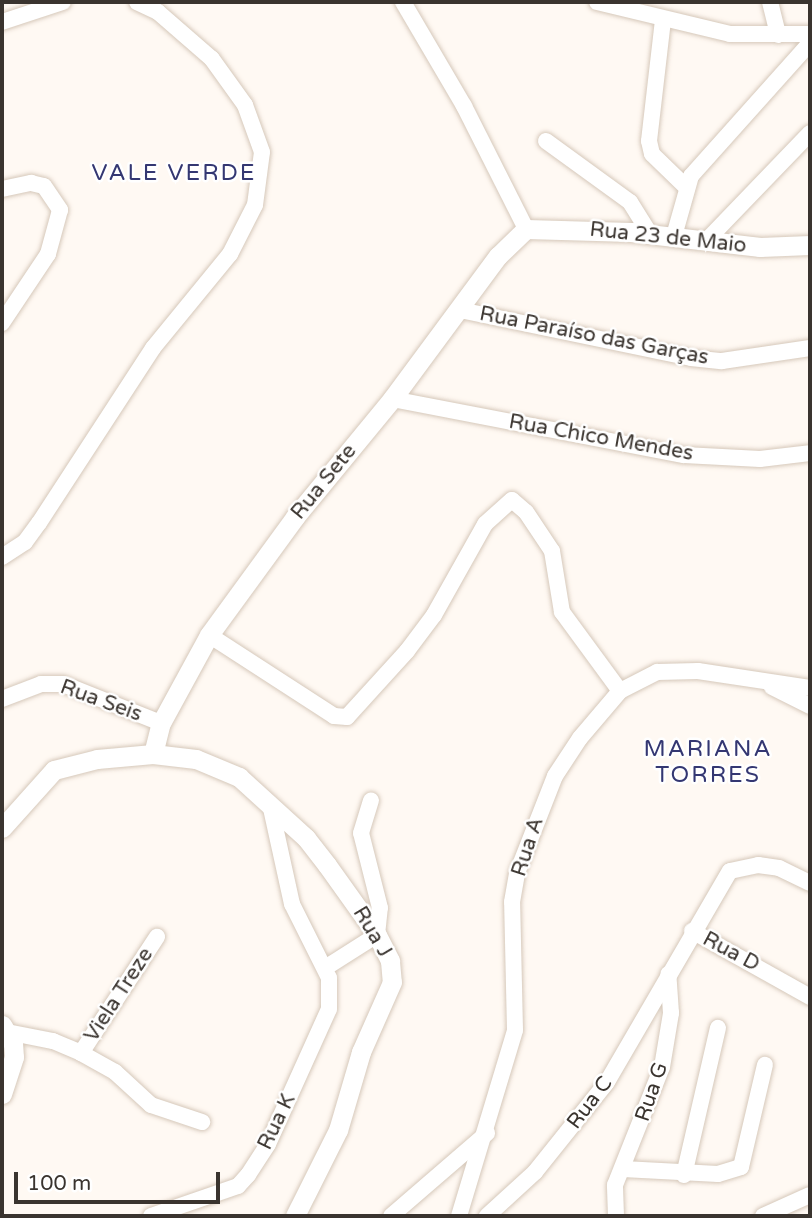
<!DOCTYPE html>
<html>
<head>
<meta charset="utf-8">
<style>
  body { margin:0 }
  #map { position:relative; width:812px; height:1218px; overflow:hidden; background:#fff9f3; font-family:"Varela Round",sans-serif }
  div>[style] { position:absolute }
  .roads { filter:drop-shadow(0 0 2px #d6c8ba) drop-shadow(0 0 2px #d6c8ba) }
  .minor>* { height:16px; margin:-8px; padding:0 8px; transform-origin:8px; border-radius:8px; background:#fff }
  .tertiary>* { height:19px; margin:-9.5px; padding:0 9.5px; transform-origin:9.5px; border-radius:9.5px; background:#fff }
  span { translate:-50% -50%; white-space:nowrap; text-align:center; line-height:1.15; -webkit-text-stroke:5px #fff; paint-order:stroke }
  .street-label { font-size:21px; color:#3a342f }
  .neighbourhood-label { font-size:23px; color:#343772; letter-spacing:2px }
  .frame { position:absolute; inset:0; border:4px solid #3a342f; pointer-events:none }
  .scale { position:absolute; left:14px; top:1172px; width:206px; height:32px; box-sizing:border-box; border:4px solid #3a342f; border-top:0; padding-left:9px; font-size:21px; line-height:24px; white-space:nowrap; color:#3a342f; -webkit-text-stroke:5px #fff; paint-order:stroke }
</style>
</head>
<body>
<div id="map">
  <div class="roads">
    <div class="minor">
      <div style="left:403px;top:2px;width:121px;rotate:59.6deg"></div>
      <div style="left:464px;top:106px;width:138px;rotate:63.2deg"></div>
      <div style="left:597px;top:2px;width:137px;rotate:13.5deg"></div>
      <div style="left:730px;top:34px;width:80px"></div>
      <div style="left:770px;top:2px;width:34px;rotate:76deg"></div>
      <div style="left:663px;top:20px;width:122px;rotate:96.6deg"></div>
      <div style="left:649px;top:141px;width:13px;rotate:77deg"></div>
      <div style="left:652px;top:154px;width:46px;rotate:44.1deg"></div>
      <div style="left:2px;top:22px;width:64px;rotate:-18.2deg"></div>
      <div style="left:546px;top:141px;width:104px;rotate:36deg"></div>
      <div style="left:630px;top:202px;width:38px;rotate:58deg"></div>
      <div style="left:2px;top:189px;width:30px;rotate:-12deg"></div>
      <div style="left:31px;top:183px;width:13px;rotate:13deg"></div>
      <div style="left:44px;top:186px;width:29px;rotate:56deg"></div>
      <div style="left:60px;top:210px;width:46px;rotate:105.3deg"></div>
      <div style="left:48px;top:254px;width:83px;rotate:123.7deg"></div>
      <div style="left:674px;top:236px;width:62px;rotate:-74.2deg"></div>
      <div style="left:691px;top:176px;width:178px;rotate:-48.2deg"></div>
      <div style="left:708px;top:239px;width:147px;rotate:-46.1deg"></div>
      <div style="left:460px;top:310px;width:236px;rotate:11.7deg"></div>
      <div style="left:691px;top:358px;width:31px;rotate:6deg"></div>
      <div style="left:722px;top:361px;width:89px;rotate:-8.4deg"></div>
      <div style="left:392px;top:399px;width:297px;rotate:10.9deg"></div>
      <div style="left:684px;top:455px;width:76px;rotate:3deg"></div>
      <div style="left:760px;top:459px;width:50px;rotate:-6.8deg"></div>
      <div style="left:2px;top:557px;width:27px;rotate:-33deg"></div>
      <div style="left:25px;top:542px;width:24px;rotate:-54deg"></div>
      <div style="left:39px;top:523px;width:209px;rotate:-56.9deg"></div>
      <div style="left:153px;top:348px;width:122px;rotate:-50.7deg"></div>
      <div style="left:230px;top:254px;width:55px;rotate:-63deg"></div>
      <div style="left:255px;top:205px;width:53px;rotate:-82.5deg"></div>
      <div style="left:262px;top:152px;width:50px;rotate:-109.9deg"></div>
      <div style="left:245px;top:105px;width:57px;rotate:-125.7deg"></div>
      <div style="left:212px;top:59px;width:72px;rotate:-139deg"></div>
      <div style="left:158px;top:12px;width:23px;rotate:-155deg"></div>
      <div style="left:209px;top:635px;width:149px;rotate:32.9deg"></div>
      <div style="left:334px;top:716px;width:13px;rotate:4deg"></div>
      <div style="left:347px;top:717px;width:89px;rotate:-47.7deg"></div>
      <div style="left:407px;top:651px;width:45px;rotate:-53.1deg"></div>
      <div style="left:434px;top:615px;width:104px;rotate:-60.7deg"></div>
      <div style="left:485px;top:524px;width:36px;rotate:-42deg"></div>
      <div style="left:512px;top:500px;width:18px;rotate:41deg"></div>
      <div style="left:526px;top:512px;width:47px;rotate:56.3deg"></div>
      <div style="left:552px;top:551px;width:62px;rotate:80.7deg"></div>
      <div style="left:562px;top:612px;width:98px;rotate:53.7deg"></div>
      <div style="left:772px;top:687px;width:42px;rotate:26.6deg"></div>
      <div style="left:2px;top:699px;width:42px;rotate:-21deg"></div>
      <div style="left:41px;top:684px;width:22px"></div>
      <div style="left:63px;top:684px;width:105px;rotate:21.7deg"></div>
      <div style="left:692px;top:931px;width:135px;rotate:29.2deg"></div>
      <div style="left:325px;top:968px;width:62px;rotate:-32.4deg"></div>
      <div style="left:377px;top:935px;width:27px;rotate:-84deg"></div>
      <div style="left:380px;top:908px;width:77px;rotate:-104.2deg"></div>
      <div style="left:361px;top:833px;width:34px;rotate:-73deg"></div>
      <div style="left:7px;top:1032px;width:47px;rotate:11.1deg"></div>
      <div style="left:53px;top:1041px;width:30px;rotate:23deg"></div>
      <div style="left:81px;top:1053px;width:39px;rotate:29deg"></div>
      <div style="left:115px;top:1072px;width:49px;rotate:42.5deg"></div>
      <div style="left:151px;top:1105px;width:54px;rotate:18.4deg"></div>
      <div style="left:81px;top:1053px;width:139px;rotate:-56.8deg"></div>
      <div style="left:623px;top:1169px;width:95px;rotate:3deg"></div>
      <div style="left:718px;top:1174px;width:24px;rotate:-17deg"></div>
      <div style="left:741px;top:1167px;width:105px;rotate:-76.8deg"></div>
      <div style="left:684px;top:1175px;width:151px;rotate:-77deg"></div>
      <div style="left:151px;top:1216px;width:92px;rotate:-19deg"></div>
      <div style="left:238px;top:1186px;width:15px;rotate:-48deg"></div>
      <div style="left:248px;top:1175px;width:37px;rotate:-57deg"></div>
      <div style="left:268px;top:1144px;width:148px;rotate:-65.7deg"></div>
      <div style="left:329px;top:1009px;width:31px;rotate:-90deg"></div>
      <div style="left:329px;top:978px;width:83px;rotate:-116.6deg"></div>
      <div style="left:292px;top:904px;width:102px;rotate:-102.4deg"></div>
      <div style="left:391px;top:1216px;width:127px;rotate:-40.8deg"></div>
      <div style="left:459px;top:1216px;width:194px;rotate:-73.2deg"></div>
      <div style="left:515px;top:1030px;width:128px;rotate:-91.3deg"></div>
      <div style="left:512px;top:902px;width:29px;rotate:-80deg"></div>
      <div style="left:517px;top:873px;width:104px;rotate:-68.6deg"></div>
      <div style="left:555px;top:776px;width:45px;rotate:-56.7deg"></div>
      <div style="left:580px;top:738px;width:62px;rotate:-49.6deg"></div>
      <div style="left:620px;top:691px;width:42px;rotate:-27.2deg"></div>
      <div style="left:657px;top:672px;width:41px;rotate:-1.4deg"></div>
      <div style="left:698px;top:671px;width:113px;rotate:8.6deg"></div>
      <div style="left:487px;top:1216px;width:65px;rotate:-42.5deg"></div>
      <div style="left:535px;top:1172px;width:115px;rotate:-51.3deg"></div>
      <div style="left:607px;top:1082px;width:244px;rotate:-59.8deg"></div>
      <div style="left:730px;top:871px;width:29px;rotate:-12deg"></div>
      <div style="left:758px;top:865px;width:21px;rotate:8deg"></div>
      <div style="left:779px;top:868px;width:34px;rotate:26deg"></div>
      <div style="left:616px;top:1216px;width:31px;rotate:-92deg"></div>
      <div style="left:615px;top:1185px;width:127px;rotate:-68.3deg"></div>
      <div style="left:662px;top:1067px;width:55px;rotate:-80.5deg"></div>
      <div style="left:671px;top:1013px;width:39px;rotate:-94deg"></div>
      <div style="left:763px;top:1216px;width:51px;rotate:-24.1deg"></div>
    </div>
    <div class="tertiary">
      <div style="left:153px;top:754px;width:32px;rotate:-76deg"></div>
      <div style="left:161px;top:723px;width:100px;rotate:-61.4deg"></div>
      <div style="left:209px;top:635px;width:146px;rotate:-53.9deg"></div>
      <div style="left:295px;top:517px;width:153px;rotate:-50.6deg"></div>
      <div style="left:392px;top:399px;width:178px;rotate:-53.5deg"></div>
      <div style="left:498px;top:256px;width:39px;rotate:-44deg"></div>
      <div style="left:526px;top:229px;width:105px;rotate:1.6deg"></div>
      <div style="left:631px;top:232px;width:130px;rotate:6.6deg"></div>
      <div style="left:760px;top:247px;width:50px;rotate:-2.3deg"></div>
      <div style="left:2px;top:828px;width:78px;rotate:-48.1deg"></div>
      <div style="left:54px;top:770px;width:44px;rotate:-14.3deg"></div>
      <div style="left:97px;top:759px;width:56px;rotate:-5.1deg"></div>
      <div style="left:153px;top:754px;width:43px;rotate:6.6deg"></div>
      <div style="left:196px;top:759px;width:47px;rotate:22.7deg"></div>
      <div style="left:239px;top:777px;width:91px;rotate:42.3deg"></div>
      <div style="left:306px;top:838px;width:34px;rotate:52deg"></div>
      <div style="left:327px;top:865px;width:86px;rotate:54.5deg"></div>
      <div style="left:377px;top:935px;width:29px;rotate:63deg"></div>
      <div style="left:390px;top:961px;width:21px;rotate:85deg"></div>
      <div style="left:392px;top:982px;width:77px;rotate:113.9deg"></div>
      <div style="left:361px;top:1052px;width:81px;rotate:106.4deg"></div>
      <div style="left:338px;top:1130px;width:96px;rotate:116.6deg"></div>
      <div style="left:2px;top:1025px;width:21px;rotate:59deg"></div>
      <div style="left:13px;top:1043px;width:14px;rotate:86deg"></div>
      <div style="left:14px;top:1057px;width:39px;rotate:108deg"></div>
    </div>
  </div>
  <div class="street-label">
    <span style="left:668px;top:238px;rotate:6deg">Rua 23 de Maio</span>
    <span style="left:594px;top:336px;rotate:11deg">Rua Paraíso das Garças</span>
    <span style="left:601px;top:438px;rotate:10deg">Rua Chico Mendes</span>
    <span style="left:324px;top:482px;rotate:-51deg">Rua Sete</span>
    <span style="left:101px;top:701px;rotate:20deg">Rua Seis</span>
    <span style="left:528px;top:847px;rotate:-72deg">Rua A</span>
    <span style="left:372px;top:932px;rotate:59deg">Rua J</span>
    <span style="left:731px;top:952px;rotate:28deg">Rua D</span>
    <span style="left:119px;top:995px;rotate:-57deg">Viela Treze</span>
    <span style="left:652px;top:1092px;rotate:-71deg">Rua G</span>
    <span style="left:590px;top:1103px;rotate:-53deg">Rua C</span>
    <span style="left:277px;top:1122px;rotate:-64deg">Rua K</span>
  </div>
  <div class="neighbourhood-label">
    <span style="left:174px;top:173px">VALE VERDE</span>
    <span style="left:708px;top:762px">MARIANA<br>TORRES</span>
  </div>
  <div class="frame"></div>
  <div class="scale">100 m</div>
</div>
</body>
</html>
